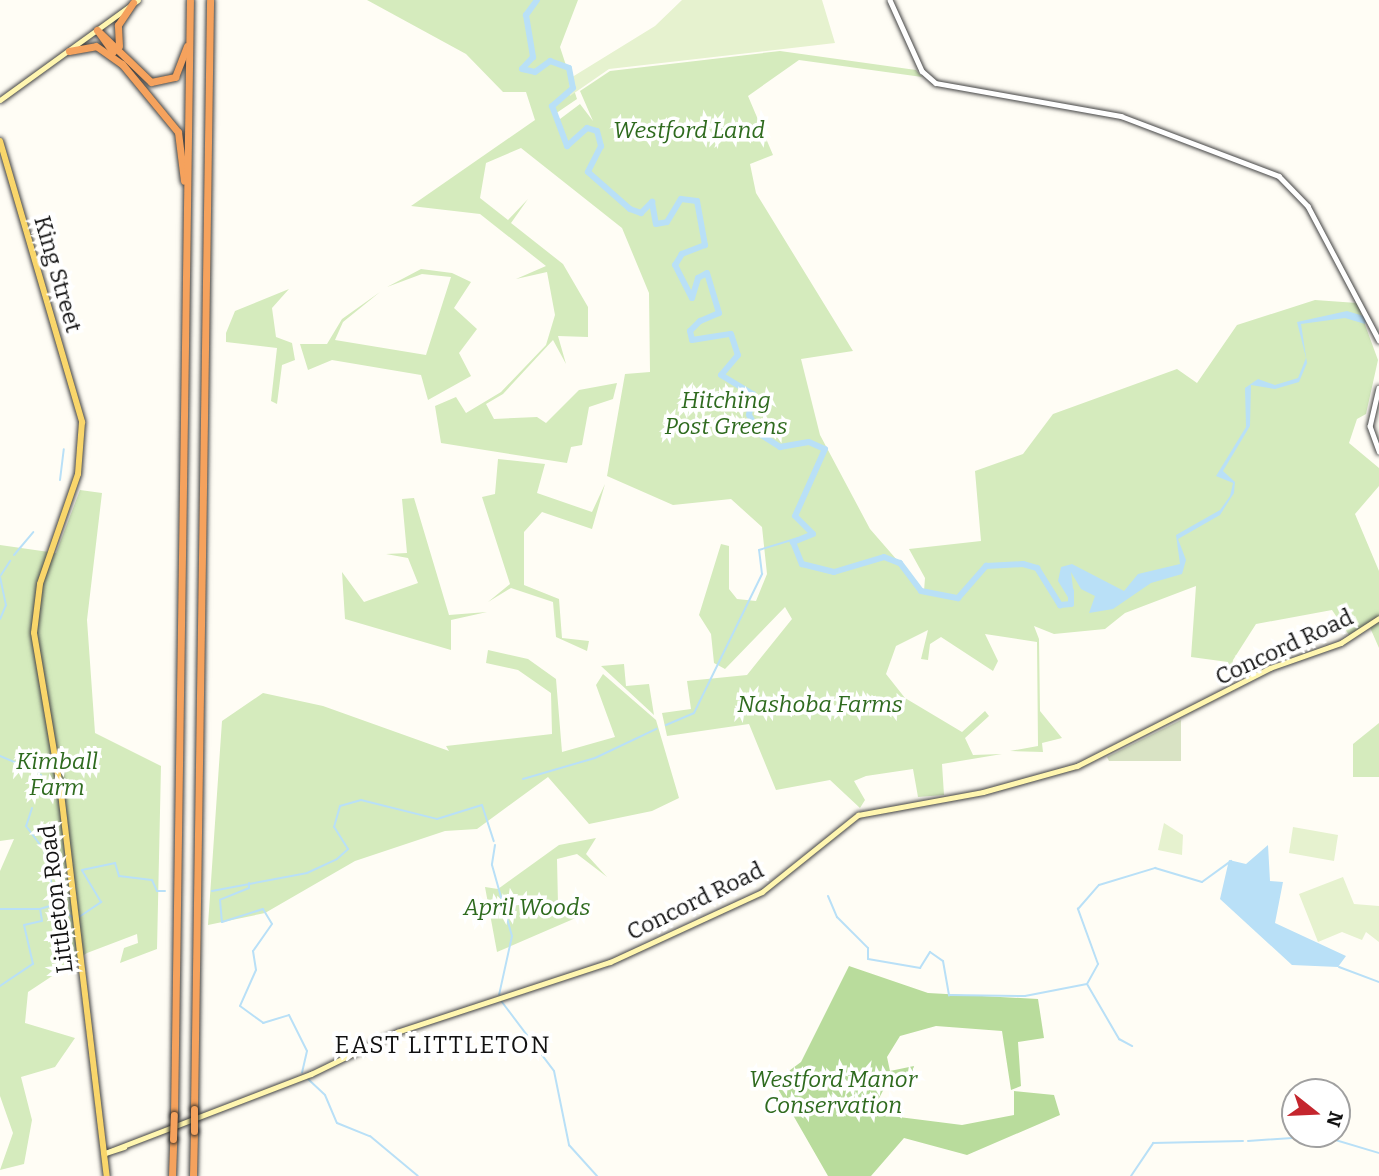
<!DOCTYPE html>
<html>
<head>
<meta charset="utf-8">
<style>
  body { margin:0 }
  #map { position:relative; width:1379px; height:1176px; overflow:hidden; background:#fffdf5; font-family:Bitter,serif }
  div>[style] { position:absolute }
  .green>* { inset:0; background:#d5ebbd }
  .forest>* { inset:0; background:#b9dc9c }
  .cemetery>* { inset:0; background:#d9e3c4 }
  .pitch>* { inset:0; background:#e6f2cf }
  .water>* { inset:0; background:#b9e0f7 }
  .stream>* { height:2px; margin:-1px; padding:0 1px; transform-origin:1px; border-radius:1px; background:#b9e0f7 }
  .river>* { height:6px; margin:-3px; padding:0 3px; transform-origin:3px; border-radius:3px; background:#b9e0f7 }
  .roads { filter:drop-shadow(0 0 2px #444) drop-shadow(0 0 2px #444) }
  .tertiary>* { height:4.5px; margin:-2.25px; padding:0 2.25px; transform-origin:2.25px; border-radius:2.25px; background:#fff }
  .secondary>* { height:4.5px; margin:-2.25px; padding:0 2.25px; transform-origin:2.25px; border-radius:2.25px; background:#fff6b0 }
  .primary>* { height:6px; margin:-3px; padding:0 3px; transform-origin:3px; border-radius:3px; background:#f9d66b }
  .motorway>* { height:7px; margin:-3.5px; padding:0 3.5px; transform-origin:3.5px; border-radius:3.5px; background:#f5a25d }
  .bridges { filter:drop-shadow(0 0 2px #222) drop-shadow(0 0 2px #222) }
  .motorway-bridge>* { height:7px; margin:-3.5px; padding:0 3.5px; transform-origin:3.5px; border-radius:3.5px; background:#f5a25d }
  span { translate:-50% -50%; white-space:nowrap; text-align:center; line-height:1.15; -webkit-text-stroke:7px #fff; paint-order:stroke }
  .park-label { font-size:23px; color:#2f6b1f; font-style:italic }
  .street-label { font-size:23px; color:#111 }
  .neighbourhood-label { font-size:24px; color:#111; letter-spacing:2px }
  .north { position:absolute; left:1281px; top:1078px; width:70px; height:70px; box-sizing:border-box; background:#fff; border:2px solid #a0a0a0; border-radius:50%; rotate:108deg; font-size:19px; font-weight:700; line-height:28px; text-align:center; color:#111 }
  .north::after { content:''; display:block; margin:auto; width:24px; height:32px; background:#c4262e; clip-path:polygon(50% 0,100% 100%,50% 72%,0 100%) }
</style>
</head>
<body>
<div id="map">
  <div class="green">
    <div style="clip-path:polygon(367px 0,578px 0,560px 47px,577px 99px,555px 114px,556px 122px,580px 104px,593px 121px,580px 91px,610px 71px,780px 51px,916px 70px,922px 77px,799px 60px,748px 96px,773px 155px,750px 164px,756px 193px,853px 351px,801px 359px,820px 435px,870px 529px,924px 591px,925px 578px,909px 549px,981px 541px,975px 471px,1023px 454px,1053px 414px,1177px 369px,1197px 383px,1237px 325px,1315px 300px,1357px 303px,1378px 360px,1366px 414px,1357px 419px,1349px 443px,1379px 468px,1379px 486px,1355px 514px,1379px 571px,1379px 648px,1368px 623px,1349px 635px,1332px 610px,1256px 624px,1233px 660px,1229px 686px,1228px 662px,1191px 657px,1196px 586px,1125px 613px,1105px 629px,1054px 634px,1034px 626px,1039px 639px,1040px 711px,1062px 738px,1042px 743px,1043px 752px,1010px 751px,1038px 746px,1037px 642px,985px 634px,998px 661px,993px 671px,941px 637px,930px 644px,928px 660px,921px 659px,928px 630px,896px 646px,886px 674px,905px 698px,962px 732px,985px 711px,989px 716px,965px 738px,973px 755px,1002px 754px,942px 764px,944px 795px,918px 797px,913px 769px,866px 776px,854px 781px,865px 800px,860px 808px,830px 780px,776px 790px,749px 724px,667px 736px,662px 713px,691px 709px,687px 681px,747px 675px,792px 619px,785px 607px,725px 669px,714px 663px,711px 634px,699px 615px,721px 544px,729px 546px,729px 589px,737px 599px,756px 601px,767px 574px,762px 527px,731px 499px,673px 505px,607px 476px,625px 374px,650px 372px,649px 293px,622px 228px,521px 148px,486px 163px,480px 198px,508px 220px,528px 199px,511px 223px,563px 264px,588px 307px,588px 337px,558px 336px,566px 364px,553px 340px,503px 394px,486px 404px,494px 419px,537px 417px,546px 423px,579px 390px,617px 383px,613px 399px,589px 407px,582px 445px,571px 447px,567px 463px,441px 443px,435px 406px,456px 397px,466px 413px,501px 392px,546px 345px,555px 315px,547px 272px,516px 279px,546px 266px,480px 214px,411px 206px,535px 120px,526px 92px,503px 92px,466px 54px)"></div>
    <div style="clip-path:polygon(421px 269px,452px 273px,471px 282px,454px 308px,477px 329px,459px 353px,471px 376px,428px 400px,421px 375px,332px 360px,308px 370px,300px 344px,327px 344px,342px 319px,380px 292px,343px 322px,335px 340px,426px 355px,451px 277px,422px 274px,387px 287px)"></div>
    <div style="clip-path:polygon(289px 289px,272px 308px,276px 337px,292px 343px,295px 360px,282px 365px,277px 404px,271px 401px,277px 348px,226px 342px,226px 333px,235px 311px)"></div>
    <div style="clip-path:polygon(498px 459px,545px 464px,537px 493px,592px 512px,605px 484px,592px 529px,542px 512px,524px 532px,524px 585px,559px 599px,562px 638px,589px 641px,587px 651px,556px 637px,553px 602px,511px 588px,488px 602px,510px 584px,482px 497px,495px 494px)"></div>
    <div style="clip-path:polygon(80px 490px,102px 493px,87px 620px,95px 733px,161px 766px,157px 949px,120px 963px,124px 948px,138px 943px,137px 934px,87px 953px,28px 992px,25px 1023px,75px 1038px,55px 1067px,21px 1077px,32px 1120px,24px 1164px,0 1170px,13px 1133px,0 1096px,0 871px,14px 839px,0 841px,0 545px,56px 553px)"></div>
    <div style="clip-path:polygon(414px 498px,449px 615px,487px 612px,451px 620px,451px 650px,345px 619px,342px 572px,364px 602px,418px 583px,408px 558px,386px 554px,407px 553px,402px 499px)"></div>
    <div style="clip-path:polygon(488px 650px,528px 659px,556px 679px,562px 752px,615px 737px,596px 685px,603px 674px,656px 720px,679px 798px,652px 811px,589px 824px,548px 777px,477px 829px,445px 831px,355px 861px,265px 913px,208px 925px,222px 721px,263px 693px,323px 706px,449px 751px,446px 746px,552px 734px,551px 693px,518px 670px,486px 663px)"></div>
    <div style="clip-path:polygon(624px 664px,626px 686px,649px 684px,654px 715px,601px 666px)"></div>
    <div style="clip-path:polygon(1379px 723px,1379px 777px,1353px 777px,1353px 744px)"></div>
    <div style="clip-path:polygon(596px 838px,586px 854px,607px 877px,577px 854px,557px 859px,558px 904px,578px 917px,497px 952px,485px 887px,498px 889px,559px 845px)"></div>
  </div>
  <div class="forest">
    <div style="clip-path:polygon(849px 966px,928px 993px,1038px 999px,1044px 1038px,1018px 1042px,1021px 1086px,1011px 1090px,1002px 1031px,936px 1026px,900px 1036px,887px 1057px,890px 1071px,914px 1066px,912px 1075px,888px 1081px,875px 1106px,883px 1115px,962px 1125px,1014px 1115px,1014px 1091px,1054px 1095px,1060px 1115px,967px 1155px,904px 1138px,871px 1176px,828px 1176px,774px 1082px,801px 1062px)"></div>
  </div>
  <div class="cemetery">
    <div style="clip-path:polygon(1181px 720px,1181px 761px,1109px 761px,1107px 757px)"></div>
  </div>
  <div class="pitch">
    <div style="clip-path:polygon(682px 0,822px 0,835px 43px,609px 69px,570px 96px,569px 79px,655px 26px)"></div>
    <div style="clip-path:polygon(1164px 823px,1183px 835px,1182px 855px,1158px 850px)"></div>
    <div style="clip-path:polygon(1293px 827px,1338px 835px,1334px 861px,1289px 853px)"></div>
    <div style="clip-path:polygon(1343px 877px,1354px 904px,1379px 906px,1379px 942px,1366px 932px,1362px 940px,1342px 932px,1318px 942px,1299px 894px)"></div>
  </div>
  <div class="water">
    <div style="clip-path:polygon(1347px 311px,1367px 317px,1365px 324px,1345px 318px,1301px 324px,1307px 363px,1299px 382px,1275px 389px,1251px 385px,1250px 426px,1223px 471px,1235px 482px,1234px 493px,1220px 515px,1178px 539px,1186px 560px,1182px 574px,1151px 583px,1113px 609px,1089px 613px,1095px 596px,1081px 589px,1071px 572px,1074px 596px,1069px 599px,1058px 581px,1061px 567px,1072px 564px,1124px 591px,1138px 574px,1180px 564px,1176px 535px,1220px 510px,1230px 496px,1233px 483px,1216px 476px,1246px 427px,1245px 388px,1258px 379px,1275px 385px,1298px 378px,1306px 358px,1297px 322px)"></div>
    <div style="clip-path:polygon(1268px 845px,1270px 881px,1283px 882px,1275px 923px,1346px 956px,1338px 967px,1292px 965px,1220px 899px,1229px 860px,1246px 864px)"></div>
  </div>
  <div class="stream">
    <div style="left:60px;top:480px;width:31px;rotate:-83deg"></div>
    <div style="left:14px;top:555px;width:30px;rotate:-50deg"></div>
    <div style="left:1px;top:575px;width:17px;rotate:-57deg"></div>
    <div style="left:0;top:577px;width:29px;rotate:78deg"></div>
    <div style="left:6px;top:605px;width:15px;rotate:113deg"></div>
    <div style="left:666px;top:725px;width:30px;rotate:-23deg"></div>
    <div style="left:694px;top:713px;width:155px;rotate:-63.9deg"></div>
    <div style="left:762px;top:574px;width:24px;rotate:-97deg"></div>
    <div style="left:759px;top:550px;width:41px;rotate:-17.1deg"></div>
    <div style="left:0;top:756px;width:43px;rotate:23deg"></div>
    <div style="left:523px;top:779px;width:75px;rotate:-16.3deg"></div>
    <div style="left:595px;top:758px;width:68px;rotate:-25.4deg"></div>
    <div style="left:40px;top:795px;width:20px;rotate:-87deg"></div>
    <div style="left:32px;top:808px;width:19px;rotate:108deg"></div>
    <div style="left:26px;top:826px;width:30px;rotate:53deg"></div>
    <div style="left:44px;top:850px;width:55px;rotate:77.5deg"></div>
    <div style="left:495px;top:845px;width:20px;rotate:99deg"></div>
    <div style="left:492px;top:865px;width:74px;rotate:74.3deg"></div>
    <div style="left:512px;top:936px;width:60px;rotate:102.4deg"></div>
    <div style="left:249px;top:883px;width:5px;rotate:90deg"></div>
    <div style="left:249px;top:888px;width:31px;rotate:158deg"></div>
    <div style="left:220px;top:900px;width:22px;rotate:85deg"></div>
    <div style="left:222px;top:922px;width:43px;rotate:-17.6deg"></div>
    <div style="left:263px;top:909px;width:17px;rotate:59deg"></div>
    <div style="left:272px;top:924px;width:33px;rotate:125deg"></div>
    <div style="left:253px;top:951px;width:19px;rotate:81deg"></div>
    <div style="left:256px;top:970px;width:39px;rotate:114deg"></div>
    <div style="left:240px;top:1006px;width:29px;rotate:36deg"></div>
    <div style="left:263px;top:1023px;width:27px;rotate:-17deg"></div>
    <div style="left:289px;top:1015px;width:40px;rotate:63.4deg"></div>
    <div style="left:307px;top:1051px;width:22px;rotate:103deg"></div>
    <div style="left:212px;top:891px;width:97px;rotate:-10.7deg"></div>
    <div style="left:307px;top:873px;width:33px;rotate:-25deg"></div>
    <div style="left:337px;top:859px;width:15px;rotate:-42deg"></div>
    <div style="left:348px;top:849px;width:26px;rotate:-122deg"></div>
    <div style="left:334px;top:827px;width:22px;rotate:-74deg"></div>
    <div style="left:340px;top:806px;width:22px;rotate:-16deg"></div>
    <div style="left:361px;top:800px;width:78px;rotate:14deg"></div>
    <div style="left:437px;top:819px;width:47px;rotate:-17.3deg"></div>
    <div style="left:482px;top:805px;width:38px;rotate:72deg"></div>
    <div style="left:828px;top:896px;width:23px;rotate:67deg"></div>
    <div style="left:837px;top:917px;width:44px;rotate:45deg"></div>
    <div style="left:868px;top:948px;width:11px;rotate:90deg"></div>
    <div style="left:868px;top:959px;width:53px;rotate:9.8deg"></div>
    <div style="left:920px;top:968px;width:19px;rotate:-58deg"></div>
    <div style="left:930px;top:952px;width:16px;rotate:35deg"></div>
    <div style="left:943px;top:961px;width:35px;rotate:80deg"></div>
    <div style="left:949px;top:995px;width:76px;rotate:0.8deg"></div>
    <div style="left:1025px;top:996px;width:63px;rotate:-11deg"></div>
    <div style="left:1087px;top:984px;width:23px;rotate:-61deg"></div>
    <div style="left:1098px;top:964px;width:59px;rotate:-110deg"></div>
    <div style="left:1078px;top:909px;width:32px;rotate:-49deg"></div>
    <div style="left:1099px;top:885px;width:59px;rotate:-16.9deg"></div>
    <div style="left:1155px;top:868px;width:49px;rotate:16.6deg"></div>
    <div style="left:1202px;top:882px;width:36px;rotate:-36deg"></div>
    <div style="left:0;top:909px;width:39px"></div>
    <div style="left:79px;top:917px;width:27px;rotate:-34deg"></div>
    <div style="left:101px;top:902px;width:37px;rotate:-121deg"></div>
    <div style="left:82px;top:870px;width:34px;rotate:-12deg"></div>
    <div style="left:115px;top:863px;width:14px;rotate:73deg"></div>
    <div style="left:119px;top:876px;width:33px;rotate:7deg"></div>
    <div style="left:152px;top:880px;width:12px;rotate:66deg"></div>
    <div style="left:157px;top:891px;width:8px"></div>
    <div style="left:1339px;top:967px;width:43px;rotate:20.6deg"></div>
    <div style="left:1087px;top:984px;width:64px;rotate:59.8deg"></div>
    <div style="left:1119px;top:1039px;width:15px;rotate:28deg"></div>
    <div style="left:0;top:986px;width:40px;rotate:-34deg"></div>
    <div style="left:33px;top:964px;width:40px;rotate:-103deg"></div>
    <div style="left:24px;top:925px;width:18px;rotate:-13deg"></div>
    <div style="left:42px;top:921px;width:12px;rotate:-99deg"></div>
    <div style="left:40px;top:909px;width:17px;rotate:-17deg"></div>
    <div style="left:56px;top:904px;width:21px;rotate:39deg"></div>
    <div style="left:502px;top:1002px;width:86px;rotate:53deg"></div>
    <div style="left:554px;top:1071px;width:76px;rotate:78.5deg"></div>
    <div style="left:569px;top:1145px;width:42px;rotate:47.9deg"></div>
    <div style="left:308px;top:1079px;width:23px;rotate:43deg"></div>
    <div style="left:325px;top:1095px;width:30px;rotate:67deg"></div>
    <div style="left:337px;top:1123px;width:35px;rotate:22deg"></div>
    <div style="left:370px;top:1136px;width:62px;rotate:39.8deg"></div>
    <div style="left:1248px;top:1141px;width:74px;rotate:-3.9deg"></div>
    <div style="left:1322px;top:1136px;width:59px;rotate:16.6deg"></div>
    <div style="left:1131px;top:1176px;width:40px;rotate:-56deg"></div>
    <div style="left:1153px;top:1143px;width:90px;rotate:-1.3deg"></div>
  </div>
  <div class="river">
    <div style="left:537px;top:0;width:19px;rotate:126deg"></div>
    <div style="left:526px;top:15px;width:43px;rotate:80.5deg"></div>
    <div style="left:533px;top:57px;width:16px;rotate:133deg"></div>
    <div style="left:522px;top:69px;width:13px;rotate:13deg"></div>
    <div style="left:535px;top:72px;width:19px;rotate:-36deg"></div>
    <div style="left:550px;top:61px;width:20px;rotate:20deg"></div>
    <div style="left:569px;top:68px;width:20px;rotate:79deg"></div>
    <div style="left:573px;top:88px;width:28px;rotate:139deg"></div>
    <div style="left:552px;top:106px;width:43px;rotate:69.4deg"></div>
    <div style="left:567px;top:146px;width:27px;rotate:-42deg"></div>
    <div style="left:587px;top:128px;width:10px;rotate:17deg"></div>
    <div style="left:597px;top:131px;width:16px;rotate:75deg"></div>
    <div style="left:601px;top:146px;width:29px;rotate:117deg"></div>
    <div style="left:588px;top:172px;width:56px;rotate:41.4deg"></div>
    <div style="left:630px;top:209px;width:12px;rotate:20deg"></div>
    <div style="left:641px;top:213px;width:16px;rotate:-45deg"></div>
    <div style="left:652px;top:202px;width:22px;rotate:80deg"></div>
    <div style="left:656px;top:224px;width:11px;rotate:-10deg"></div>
    <div style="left:667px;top:222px;width:27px;rotate:-59deg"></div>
    <div style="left:681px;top:199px;width:16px;rotate:7deg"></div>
    <div style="left:697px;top:201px;width:45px;rotate:79.7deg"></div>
    <div style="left:705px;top:245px;width:25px;rotate:159deg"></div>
    <div style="left:682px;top:254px;width:13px;rotate:122deg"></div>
    <div style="left:675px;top:265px;width:37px;rotate:63deg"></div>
    <div style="left:692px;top:298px;width:21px;rotate:-73deg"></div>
    <div style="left:698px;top:278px;width:10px;rotate:-29deg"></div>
    <div style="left:707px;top:273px;width:42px;rotate:73.3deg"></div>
    <div style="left:719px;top:313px;width:21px;rotate:157deg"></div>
    <div style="left:700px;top:321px;width:14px;rotate:135deg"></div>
    <div style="left:690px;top:331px;width:9px;rotate:77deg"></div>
    <div style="left:692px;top:340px;width:39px;rotate:-9deg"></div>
    <div style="left:731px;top:334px;width:22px;rotate:72deg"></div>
    <div style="left:738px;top:355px;width:26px;rotate:130deg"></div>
    <div style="left:721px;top:375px;width:37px;rotate:31deg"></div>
    <div style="left:753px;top:394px;width:21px;rotate:101deg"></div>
    <div style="left:749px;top:415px;width:22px;rotate:60deg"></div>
    <div style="left:760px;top:434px;width:24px;rotate:33deg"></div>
    <div style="left:780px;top:447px;width:29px;rotate:-10deg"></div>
    <div style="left:809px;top:442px;width:17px;rotate:24deg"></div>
    <div style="left:825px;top:449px;width:73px;rotate:114.1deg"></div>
    <div style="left:795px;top:516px;width:25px;rotate:45deg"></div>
    <div style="left:813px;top:534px;width:22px;rotate:158deg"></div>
    <div style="left:793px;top:542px;width:24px;rotate:68deg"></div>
    <div style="left:802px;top:564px;width:33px;rotate:14deg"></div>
    <div style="left:834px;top:572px;width:52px;rotate:-16.7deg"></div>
    <div style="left:884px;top:557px;width:17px;rotate:21deg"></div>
    <div style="left:900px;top:563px;width:35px;rotate:53deg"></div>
    <div style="left:921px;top:591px;width:38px;rotate:11deg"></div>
    <div style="left:958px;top:598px;width:43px;rotate:-48.8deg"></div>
    <div style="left:986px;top:566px;width:37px;rotate:-3deg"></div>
    <div style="left:1023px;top:564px;width:15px;rotate:16deg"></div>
    <div style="left:1037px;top:568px;width:44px;rotate:58.1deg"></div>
    <div style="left:1060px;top:605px;width:11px;rotate:-5deg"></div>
    <div style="left:1071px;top:604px;width:13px;rotate:-90deg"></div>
  </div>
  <div class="roads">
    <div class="tertiary">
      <div style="left:890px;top:0;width:78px;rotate:65.7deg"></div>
      <div style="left:922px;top:71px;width:18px;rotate:41deg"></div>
      <div style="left:936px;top:83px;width:188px;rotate:10.1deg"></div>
      <div style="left:1121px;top:116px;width:169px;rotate:20.8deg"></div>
      <div style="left:1279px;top:176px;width:42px;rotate:46deg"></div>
      <div style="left:1308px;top:206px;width:152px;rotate:62.1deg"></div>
      <div style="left:1379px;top:388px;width:39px;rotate:103deg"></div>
      <div style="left:1370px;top:426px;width:27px;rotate:70deg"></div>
    </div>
    <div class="secondary">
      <div style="left:0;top:100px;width:170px;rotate:-35.9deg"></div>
      <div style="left:105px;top:1153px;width:221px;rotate:-21deg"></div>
      <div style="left:311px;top:1074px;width:96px;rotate:-26deg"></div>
      <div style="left:397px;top:1032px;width:224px;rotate:-18.2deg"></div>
      <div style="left:610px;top:962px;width:167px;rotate:-24.7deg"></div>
      <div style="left:762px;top:892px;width:123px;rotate:-38.7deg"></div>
      <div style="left:858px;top:815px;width:127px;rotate:-10.4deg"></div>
      <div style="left:983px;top:792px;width:98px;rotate:-15.5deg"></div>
      <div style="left:1077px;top:766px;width:216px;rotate:-26.9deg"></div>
      <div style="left:1270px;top:668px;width:75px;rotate:-19.4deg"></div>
      <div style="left:1341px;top:643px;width:45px;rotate:-33.3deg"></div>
      <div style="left:106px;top:1153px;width:19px;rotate:-18deg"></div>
    </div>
    <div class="primary">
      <div style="left:0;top:141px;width:293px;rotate:73.7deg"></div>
      <div style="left:82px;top:422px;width:52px;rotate:94.4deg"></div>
      <div style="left:78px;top:474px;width:116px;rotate:109.1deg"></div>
      <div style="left:40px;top:584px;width:49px;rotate:97deg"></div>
      <div style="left:34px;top:633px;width:162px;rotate:80.4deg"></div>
      <div style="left:61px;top:793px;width:386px;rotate:83.2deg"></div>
    </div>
    <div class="motorway">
      <div style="left:97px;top:30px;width:75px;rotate:43.9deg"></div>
      <div style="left:151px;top:82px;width:25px;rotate:-12deg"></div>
      <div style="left:175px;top:77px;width:33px;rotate:-69deg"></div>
      <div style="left:97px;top:30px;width:27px;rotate:54deg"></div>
      <div style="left:119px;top:46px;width:21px;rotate:-93deg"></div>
      <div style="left:118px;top:25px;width:27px;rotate:-56deg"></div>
      <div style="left:69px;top:51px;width:27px;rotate:-10deg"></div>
      <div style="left:96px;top:46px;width:32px;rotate:35deg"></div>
      <div style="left:122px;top:64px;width:88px;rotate:50.5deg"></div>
      <div style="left:178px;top:132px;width:49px;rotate:83deg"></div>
      <div style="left:194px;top:1109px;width:1109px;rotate:-89.17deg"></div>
      <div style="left:174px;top:1115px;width:1115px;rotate:-89.18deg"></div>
      <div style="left:172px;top:1176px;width:37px;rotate:-88deg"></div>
      <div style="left:193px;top:1176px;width:45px;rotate:-88.7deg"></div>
    </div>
  </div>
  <div class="bridges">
    <div class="motorway-bridge">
      <div style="left:194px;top:1131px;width:22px;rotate:-90deg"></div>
      <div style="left:173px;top:1139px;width:24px;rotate:-88deg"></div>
    </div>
  </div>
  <div class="park-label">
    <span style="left:689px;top:130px">Westford Land</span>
    <span style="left:726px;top:413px">Hitching<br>Post Greens</span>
    <span style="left:820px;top:704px">Nashoba Farms</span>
    <span style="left:57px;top:774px">Kimball<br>Farm</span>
    <span style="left:527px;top:907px">April Woods</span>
    <span style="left:833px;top:1092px">Westford Manor<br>Conservation</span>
  </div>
  <div class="street-label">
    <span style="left:58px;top:274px;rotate:74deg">King Street</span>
    <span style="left:1284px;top:647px;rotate:-25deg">Concord Road</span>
    <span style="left:56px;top:899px;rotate:-97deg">Littleton Road</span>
    <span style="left:695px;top:901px;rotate:-26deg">Concord Road</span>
  </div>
  <div class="neighbourhood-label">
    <span style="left:443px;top:1046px">EAST LITTLETON</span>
  </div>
  <div class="north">N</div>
</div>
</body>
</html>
